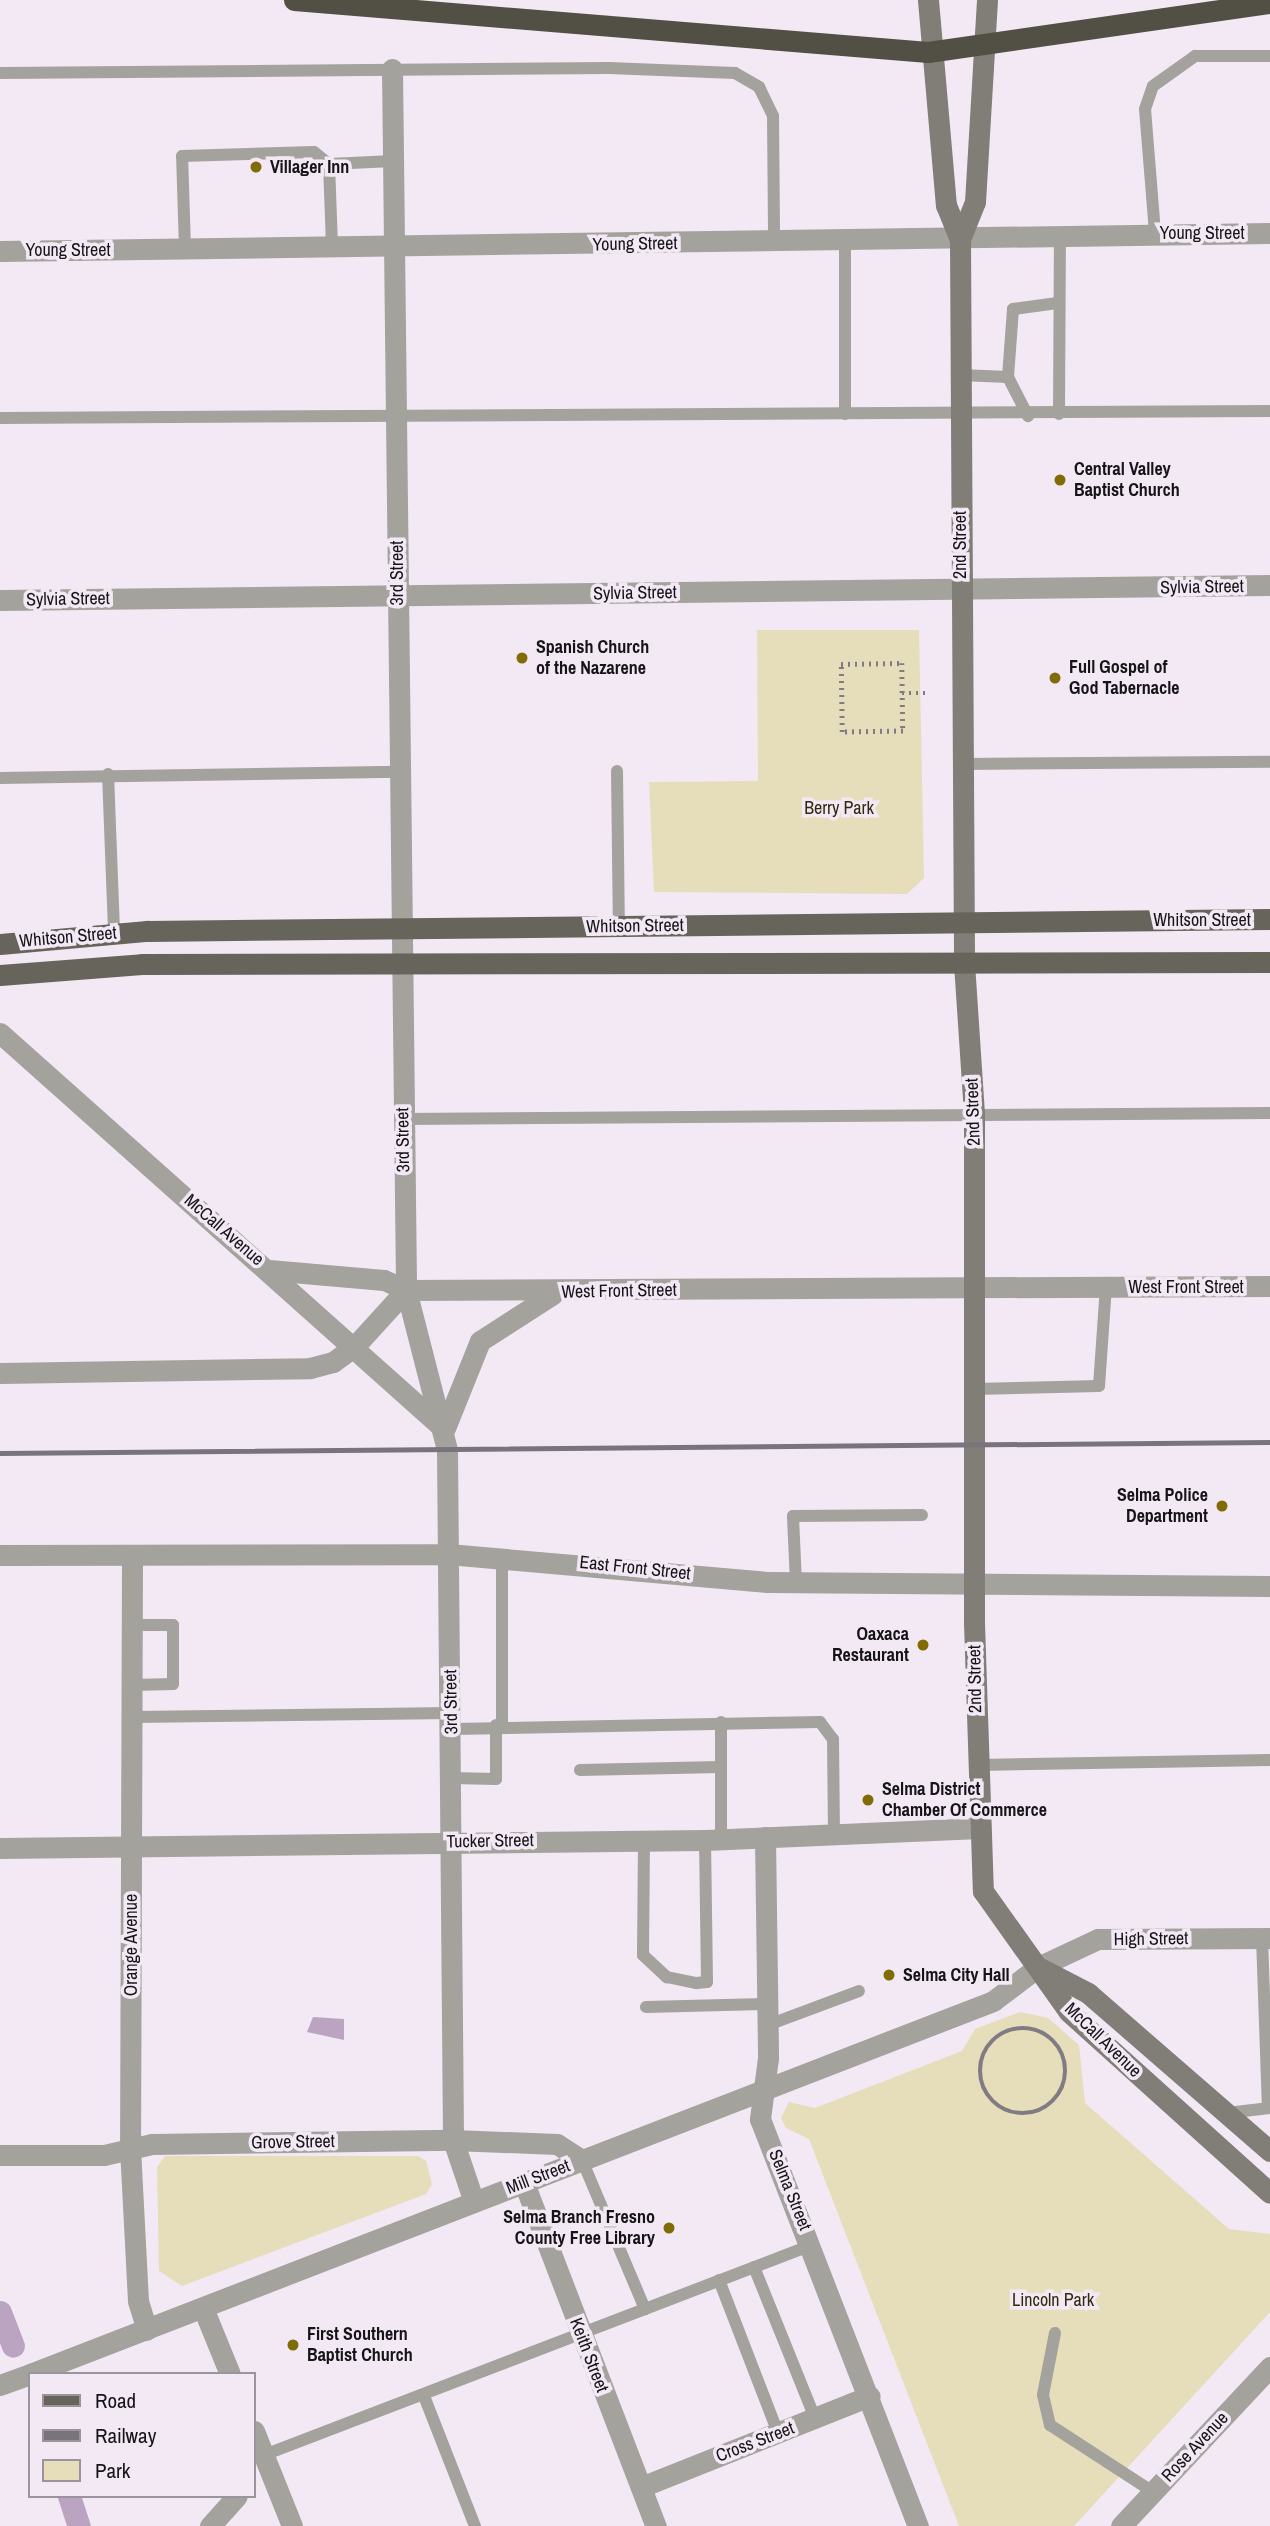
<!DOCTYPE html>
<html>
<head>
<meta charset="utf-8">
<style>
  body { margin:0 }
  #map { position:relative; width:1270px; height:2526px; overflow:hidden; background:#f2e9f5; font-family:"Archivo Narrow",sans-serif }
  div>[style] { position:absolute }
  .green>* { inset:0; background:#e6ddbb }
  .water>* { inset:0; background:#bba4c2 }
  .canal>* { height:23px; margin:-11.5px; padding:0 11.5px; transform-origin:11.5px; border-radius:11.5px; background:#bba4c2 }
  .path>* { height:4.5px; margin-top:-2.25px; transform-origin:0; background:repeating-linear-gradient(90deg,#817b83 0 2px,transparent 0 7px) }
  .path>.ring { margin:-2.25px; padding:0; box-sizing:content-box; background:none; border:4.5px solid #817b83; border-radius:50% }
  .service>* { height:12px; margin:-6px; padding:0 6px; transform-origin:6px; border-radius:6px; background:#a3a29c }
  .minor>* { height:21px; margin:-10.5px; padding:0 10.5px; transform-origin:10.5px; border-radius:10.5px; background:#a3a29c }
  .tertiary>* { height:21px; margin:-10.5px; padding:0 10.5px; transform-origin:10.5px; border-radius:10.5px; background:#a3a29c }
  .secondary>* { height:21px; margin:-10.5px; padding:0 10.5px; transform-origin:10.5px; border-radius:10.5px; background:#807e76 }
  .primary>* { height:21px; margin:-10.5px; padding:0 10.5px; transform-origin:10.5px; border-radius:10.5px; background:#67645b }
  .motorway>* { height:21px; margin:-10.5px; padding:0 10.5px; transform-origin:10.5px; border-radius:10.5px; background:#524f44 }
  .rail>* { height:5px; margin:-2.5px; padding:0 2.5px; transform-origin:2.5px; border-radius:2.5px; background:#79737b }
  .dots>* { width:19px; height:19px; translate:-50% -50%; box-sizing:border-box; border:4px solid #f2e9f5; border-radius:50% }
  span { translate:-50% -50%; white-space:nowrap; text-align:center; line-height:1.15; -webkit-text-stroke:7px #f2e9f5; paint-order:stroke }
  .poi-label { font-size:18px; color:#171418; font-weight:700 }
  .left { translate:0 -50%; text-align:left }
  .right { translate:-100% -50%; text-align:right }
  .street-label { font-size:18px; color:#171418 }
  .park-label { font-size:18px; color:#31290a }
  .legend { position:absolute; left:28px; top:2372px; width:228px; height:126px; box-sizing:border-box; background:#f2e9f5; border:2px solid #9a949d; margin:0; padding:9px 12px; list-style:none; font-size:21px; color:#171418 }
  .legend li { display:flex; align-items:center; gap:14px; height:35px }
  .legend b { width:35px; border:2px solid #9a949d }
</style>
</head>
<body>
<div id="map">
  <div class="green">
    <div style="clip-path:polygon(757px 630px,919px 630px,924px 878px,907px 894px,654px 892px,649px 782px,758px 781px)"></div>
    <div style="clip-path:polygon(1020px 2012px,1048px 2018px,1079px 2045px,1085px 2103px,1229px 2229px,1270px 2234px,1270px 2312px,1074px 2526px,959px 2526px,809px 2139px,786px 2128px,781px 2118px,789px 2102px,815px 2108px,962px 2051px,975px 2029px)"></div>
    <div style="clip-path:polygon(165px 2156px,418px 2156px,426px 2161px,432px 2184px,426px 2194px,182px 2286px,159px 2271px,157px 2167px)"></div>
  </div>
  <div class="water">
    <div style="clip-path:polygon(313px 2017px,344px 2019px,344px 2040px,307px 2032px)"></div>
  </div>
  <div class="canal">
    <div style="left:0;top:2312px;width:36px;rotate:69deg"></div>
    <div style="left:69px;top:2496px;width:32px;rotate:72deg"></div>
  </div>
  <div class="path">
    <div style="left:902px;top:663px;width:68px;rotate:89.2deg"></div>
    <div style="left:903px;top:731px;width:61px;rotate:179.1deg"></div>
    <div style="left:842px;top:732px;width:68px;rotate:-90.8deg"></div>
    <div style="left:841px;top:664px;width:61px;rotate:-0.9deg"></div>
    <div style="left:902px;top:693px;width:23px"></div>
    <div class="ring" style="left:980px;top:2028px;width:81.5px;height:81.5px"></div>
  </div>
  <div class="service">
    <div style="left:0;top:73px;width:609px;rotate:-0.47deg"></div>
    <div style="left:609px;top:68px;width:126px;rotate:2.3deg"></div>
    <div style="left:735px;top:73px;width:28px;rotate:30deg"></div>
    <div style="left:759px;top:87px;width:32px;rotate:64deg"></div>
    <div style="left:773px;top:116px;width:126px;rotate:89.5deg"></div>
    <div style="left:329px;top:164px;width:83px;rotate:87.9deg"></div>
    <div style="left:1155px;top:233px;width:124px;rotate:-94.6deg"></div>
    <div style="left:1145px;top:109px;width:24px;rotate:-71deg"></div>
    <div style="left:1153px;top:86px;width:52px;rotate:-35.5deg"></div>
    <div style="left:1195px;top:56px;width:75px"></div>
    <div style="left:845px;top:242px;width:172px;rotate:90deg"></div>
    <div style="left:185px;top:249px;width:93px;rotate:-91.8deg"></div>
    <div style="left:182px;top:156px;width:132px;rotate:-1.7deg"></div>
    <div style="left:314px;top:152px;width:19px;rotate:39deg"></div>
    <div style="left:329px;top:164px;width:64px;rotate:-2.7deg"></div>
    <div style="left:960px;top:375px;width:48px;rotate:2.4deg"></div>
    <div style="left:1008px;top:377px;width:44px;rotate:62.9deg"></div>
    <div style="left:1008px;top:377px;width:68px;rotate:-85.8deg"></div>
    <div style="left:1013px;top:309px;width:45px;rotate:-7.6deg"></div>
    <div style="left:1059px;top:414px;width:180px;rotate:-89.7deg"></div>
    <div style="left:0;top:418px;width:1270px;rotate:-0.32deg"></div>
    <div style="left:962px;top:764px;width:308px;rotate:-0.4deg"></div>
    <div style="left:617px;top:771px;width:155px;rotate:89.3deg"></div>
    <div style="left:108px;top:774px;width:159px;rotate:87.8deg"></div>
    <div style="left:0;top:778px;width:399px;rotate:-0.9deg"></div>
    <div style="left:402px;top:1119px;width:868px;rotate:-0.4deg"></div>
    <div style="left:974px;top:1389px;width:125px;rotate:-1.4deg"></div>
    <div style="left:1099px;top:1386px;width:99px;rotate:-86deg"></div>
    <div style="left:502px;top:1557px;width:168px;rotate:90deg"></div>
    <div style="left:796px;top:1583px;width:67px;rotate:-92.6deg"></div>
    <div style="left:793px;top:1516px;width:129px;rotate:-0.4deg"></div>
    <div style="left:133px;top:1625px;width:40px"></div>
    <div style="left:173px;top:1625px;width:59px;rotate:90deg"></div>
    <div style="left:173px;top:1684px;width:40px;rotate:178.6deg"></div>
    <div style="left:133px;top:1717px;width:318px;rotate:-0.7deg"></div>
    <div style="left:721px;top:1722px;width:118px;rotate:90deg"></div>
    <div style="left:452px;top:1729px;width:368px;rotate:-1.1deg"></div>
    <div style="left:820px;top:1722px;width:21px;rotate:53deg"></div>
    <div style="left:833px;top:1739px;width:94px;rotate:89.4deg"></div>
    <div style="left:978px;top:1765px;width:292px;rotate:-1deg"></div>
    <div style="left:580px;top:1770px;width:140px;rotate:-1.2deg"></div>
    <div style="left:451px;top:1778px;width:45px;rotate:1.3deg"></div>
    <div style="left:496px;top:1779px;width:54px;rotate:-90deg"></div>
    <div style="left:644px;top:1840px;width:115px;rotate:90.5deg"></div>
    <div style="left:643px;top:1955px;width:33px;rotate:43deg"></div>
    <div style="left:667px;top:1977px;width:30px;rotate:12deg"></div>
    <div style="left:696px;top:1983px;width:11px;rotate:-5deg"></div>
    <div style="left:707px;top:1982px;width:142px;rotate:-90.8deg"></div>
    <div style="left:1262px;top:1938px;width:170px;rotate:88deg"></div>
    <div style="left:646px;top:2007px;width:123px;rotate:-1.4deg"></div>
    <div style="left:768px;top:2025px;width:97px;rotate:-20.5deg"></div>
    <div style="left:1227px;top:2113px;width:43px;rotate:-6.6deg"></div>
    <div style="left:582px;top:2160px;width:162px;rotate:67.1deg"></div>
    <div style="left:754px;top:2267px;width:163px;rotate:68deg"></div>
    <div style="left:719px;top:2280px;width:164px;rotate:68.9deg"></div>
    <div style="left:1055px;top:2333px;width:63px;rotate:101deg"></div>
    <div style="left:1043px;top:2395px;width:31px;rotate:77deg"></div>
    <div style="left:1050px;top:2425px;width:123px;rotate:33deg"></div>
    <div style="left:424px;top:2396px;width:140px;rotate:68.6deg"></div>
    <div style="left:264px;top:2455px;width:587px;rotate:-20.97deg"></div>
  </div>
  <div class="minor">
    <div style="left:392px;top:69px;width:1221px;rotate:89.34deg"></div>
    <div style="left:406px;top:1290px;width:165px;rotate:75.6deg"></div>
    <div style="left:447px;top:1450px;width:690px;rotate:89.5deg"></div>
    <div style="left:453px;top:2140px;width:65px;rotate:71.3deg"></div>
    <div style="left:0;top:251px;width:1270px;rotate:-0.81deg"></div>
    <div style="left:0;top:600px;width:1270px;rotate:-0.68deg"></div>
    <div style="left:0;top:1033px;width:594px;rotate:41.72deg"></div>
    <div style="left:269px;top:1270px;width:115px;rotate:5deg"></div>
    <div style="left:384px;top:1280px;width:24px;rotate:24deg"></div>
    <div style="left:0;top:1373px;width:310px;rotate:-0.9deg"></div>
    <div style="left:310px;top:1368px;width:24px;rotate:-15deg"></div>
    <div style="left:333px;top:1362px;width:27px;rotate:-36deg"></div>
    <div style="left:355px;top:1346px;width:76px;rotate:-47.7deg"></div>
    <div style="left:406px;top:1290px;width:864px;rotate:-0.27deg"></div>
    <div style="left:445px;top:1428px;width:94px;rotate:-68.1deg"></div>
    <div style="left:480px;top:1341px;width:87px;rotate:-32.8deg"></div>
    <div style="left:0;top:1555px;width:448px;rotate:-0.1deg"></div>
    <div style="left:448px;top:1554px;width:320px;rotate:5deg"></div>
    <div style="left:767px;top:1582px;width:503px;rotate:0.46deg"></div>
    <div style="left:132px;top:1558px;width:590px;rotate:90.19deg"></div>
    <div style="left:130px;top:2148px;width:153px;rotate:87deg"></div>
    <div style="left:138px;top:2301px;width:30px;rotate:73deg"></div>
    <div style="left:765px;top:1837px;width:221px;rotate:89.2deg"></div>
    <div style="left:768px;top:2058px;width:62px;rotate:97.5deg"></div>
    <div style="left:760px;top:2119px;width:437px;rotate:68.8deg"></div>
    <div style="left:0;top:1848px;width:705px;rotate:-0.65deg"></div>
    <div style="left:705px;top:1840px;width:275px;rotate:-2.5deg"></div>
    <div style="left:0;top:2155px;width:104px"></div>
    <div style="left:104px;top:2155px;width:49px;rotate:-12.9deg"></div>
    <div style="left:152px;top:2144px;width:301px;rotate:-0.8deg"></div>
    <div style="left:453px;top:2140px;width:104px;rotate:2.2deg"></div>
    <div style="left:557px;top:2144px;width:30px;rotate:33deg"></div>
    <div style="left:524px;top:2183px;width:368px;rotate:69deg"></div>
    <div style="left:203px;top:2308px;width:71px;rotate:67.8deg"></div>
    <div style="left:30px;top:2374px;width:1033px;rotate:-21.17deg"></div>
    <div style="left:993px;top:2001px;width:56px;rotate:-37.1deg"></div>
    <div style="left:1038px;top:1967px;width:66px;rotate:-25deg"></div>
    <div style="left:1098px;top:1939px;width:172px;rotate:-0.3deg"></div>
    <div style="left:0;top:2385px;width:32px;rotate:-20deg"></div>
    <div style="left:254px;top:2431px;width:102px;rotate:68.2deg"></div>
    <div style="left:641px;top:2487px;width:246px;rotate:-21.7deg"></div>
    <div style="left:210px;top:2526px;width:40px;rotate:-48deg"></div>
  </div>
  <div class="tertiary">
    <div style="left:1121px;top:2526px;width:218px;rotate:-46.9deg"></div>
  </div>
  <div class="secondary">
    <div style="left:928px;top:0;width:206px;rotate:85deg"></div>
    <div style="left:946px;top:205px;width:37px;rotate:68deg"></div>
    <div style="left:960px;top:239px;width:724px;rotate:89.68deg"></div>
    <div style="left:964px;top:963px;width:150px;rotate:86.2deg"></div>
    <div style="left:974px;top:1113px;width:510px;rotate:90deg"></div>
    <div style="left:974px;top:1623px;width:268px;rotate:88.1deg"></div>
    <div style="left:983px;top:1891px;width:148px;rotate:54.6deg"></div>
    <div style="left:1069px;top:2012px;width:270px;rotate:42deg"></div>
    <div style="left:960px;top:239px;width:40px;rotate:-68deg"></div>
    <div style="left:975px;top:202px;width:202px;rotate:-86.6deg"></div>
    <div style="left:1040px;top:1968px;width:54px;rotate:27.5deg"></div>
    <div style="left:1088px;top:1993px;width:241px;rotate:41deg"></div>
  </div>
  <div class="primary">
    <div style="left:0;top:944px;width:148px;rotate:-5.1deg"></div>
    <div style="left:147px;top:931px;width:1123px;rotate:-0.61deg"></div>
    <div style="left:0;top:975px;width:142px;rotate:-4.4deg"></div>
    <div style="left:142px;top:964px;width:1128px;rotate:-0.1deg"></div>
  </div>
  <div class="motorway">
    <div style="left:294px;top:0;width:636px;rotate:4.69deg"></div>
    <div style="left:928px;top:52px;width:345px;rotate:-8.2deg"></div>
  </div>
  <div class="rail">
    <div style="left:0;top:1453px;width:1270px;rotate:-0.5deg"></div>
  </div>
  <div class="dots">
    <div style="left:256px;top:167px;background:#816b04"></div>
    <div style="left:1060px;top:480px;background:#816b04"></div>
    <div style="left:522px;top:658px;background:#816b04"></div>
    <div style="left:1055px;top:678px;background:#816b04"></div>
    <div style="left:1222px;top:1506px;background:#816b04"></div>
    <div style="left:923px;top:1645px;background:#816b04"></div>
    <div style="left:868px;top:1800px;background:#816b04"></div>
    <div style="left:889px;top:1975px;background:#816b04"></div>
    <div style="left:669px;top:2228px;background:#816b04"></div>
    <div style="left:293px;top:2345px;background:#816b04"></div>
  </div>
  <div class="poi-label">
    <span class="left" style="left:270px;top:167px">Villager Inn</span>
    <span class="left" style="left:1074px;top:480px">Central Valley<br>Baptist Church</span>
    <span class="left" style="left:536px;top:658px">Spanish Church<br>of the Nazarene</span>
    <span class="left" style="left:1069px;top:678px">Full Gospel of<br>God Tabernacle</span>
    <span class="right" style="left:1208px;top:1506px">Selma Police<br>Department</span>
    <span class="right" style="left:909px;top:1645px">Oaxaca<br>Restaurant</span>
    <span class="left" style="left:882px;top:1800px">Selma District<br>Chamber Of Commerce</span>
    <span class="left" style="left:903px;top:1975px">Selma City Hall</span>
    <span class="right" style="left:655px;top:2228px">Selma Branch Fresno<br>County Free Library</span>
    <span class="left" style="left:307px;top:2345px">First Southern<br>Baptist Church</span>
  </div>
  <div class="street-label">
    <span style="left:1202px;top:233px">Young Street</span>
    <span style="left:635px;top:244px;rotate:-1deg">Young Street</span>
    <span style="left:68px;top:250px">Young Street</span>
    <span style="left:960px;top:545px;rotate:-90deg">2nd Street</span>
    <span style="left:397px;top:573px;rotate:-90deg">3rd Street</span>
    <span style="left:1202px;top:587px;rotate:-1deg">Sylvia Street</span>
    <span style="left:635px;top:593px;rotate:-1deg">Sylvia Street</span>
    <span style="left:68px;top:599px;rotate:-1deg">Sylvia Street</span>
    <span style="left:1202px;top:920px">Whitson Street</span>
    <span style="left:635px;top:926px;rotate:-1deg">Whitson Street</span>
    <span style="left:68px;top:937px;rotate:-5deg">Whitson Street</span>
    <span style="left:973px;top:1112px;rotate:-92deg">2nd Street</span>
    <span style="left:403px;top:1140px;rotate:-91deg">3rd Street</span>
    <span style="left:224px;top:1230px;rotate:41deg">McCall Avenue</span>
    <span style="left:1186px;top:1287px">West Front Street</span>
    <span style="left:619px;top:1291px;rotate:-1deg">West Front Street</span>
    <span style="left:635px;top:1568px;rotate:6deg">East Front Street</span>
    <span style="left:975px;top:1679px;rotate:-91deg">2nd Street</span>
    <span style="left:451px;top:1702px;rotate:-91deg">3rd Street</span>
    <span style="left:490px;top:1841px;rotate:-1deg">Tucker Street</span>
    <span style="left:1151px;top:1939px;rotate:-1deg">High Street</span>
    <span style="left:131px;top:1945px;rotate:-90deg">Orange Avenue</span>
    <span style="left:1103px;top:2040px;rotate:44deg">McCall Avenue</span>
    <span style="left:293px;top:2142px;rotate:-1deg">Grove Street</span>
    <span style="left:538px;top:2177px;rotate:-21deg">Mill Street</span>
    <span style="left:790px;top:2190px;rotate:68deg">Selma Street</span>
    <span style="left:589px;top:2355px;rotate:69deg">Keith Street</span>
    <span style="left:755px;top:2442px;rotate:-21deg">Cross Street</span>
    <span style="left:1195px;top:2447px;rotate:-47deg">Rose Avenue</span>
  </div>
  <div class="park-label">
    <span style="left:839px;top:808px">Berry Park</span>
    <span style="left:1053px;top:2300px">Lincoln Park</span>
  </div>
  <ul class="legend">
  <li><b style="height:9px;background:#67645b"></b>Road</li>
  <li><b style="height:9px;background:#79737b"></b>Railway</li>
  <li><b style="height:19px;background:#e6ddbb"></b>Park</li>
  </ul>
</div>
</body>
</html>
